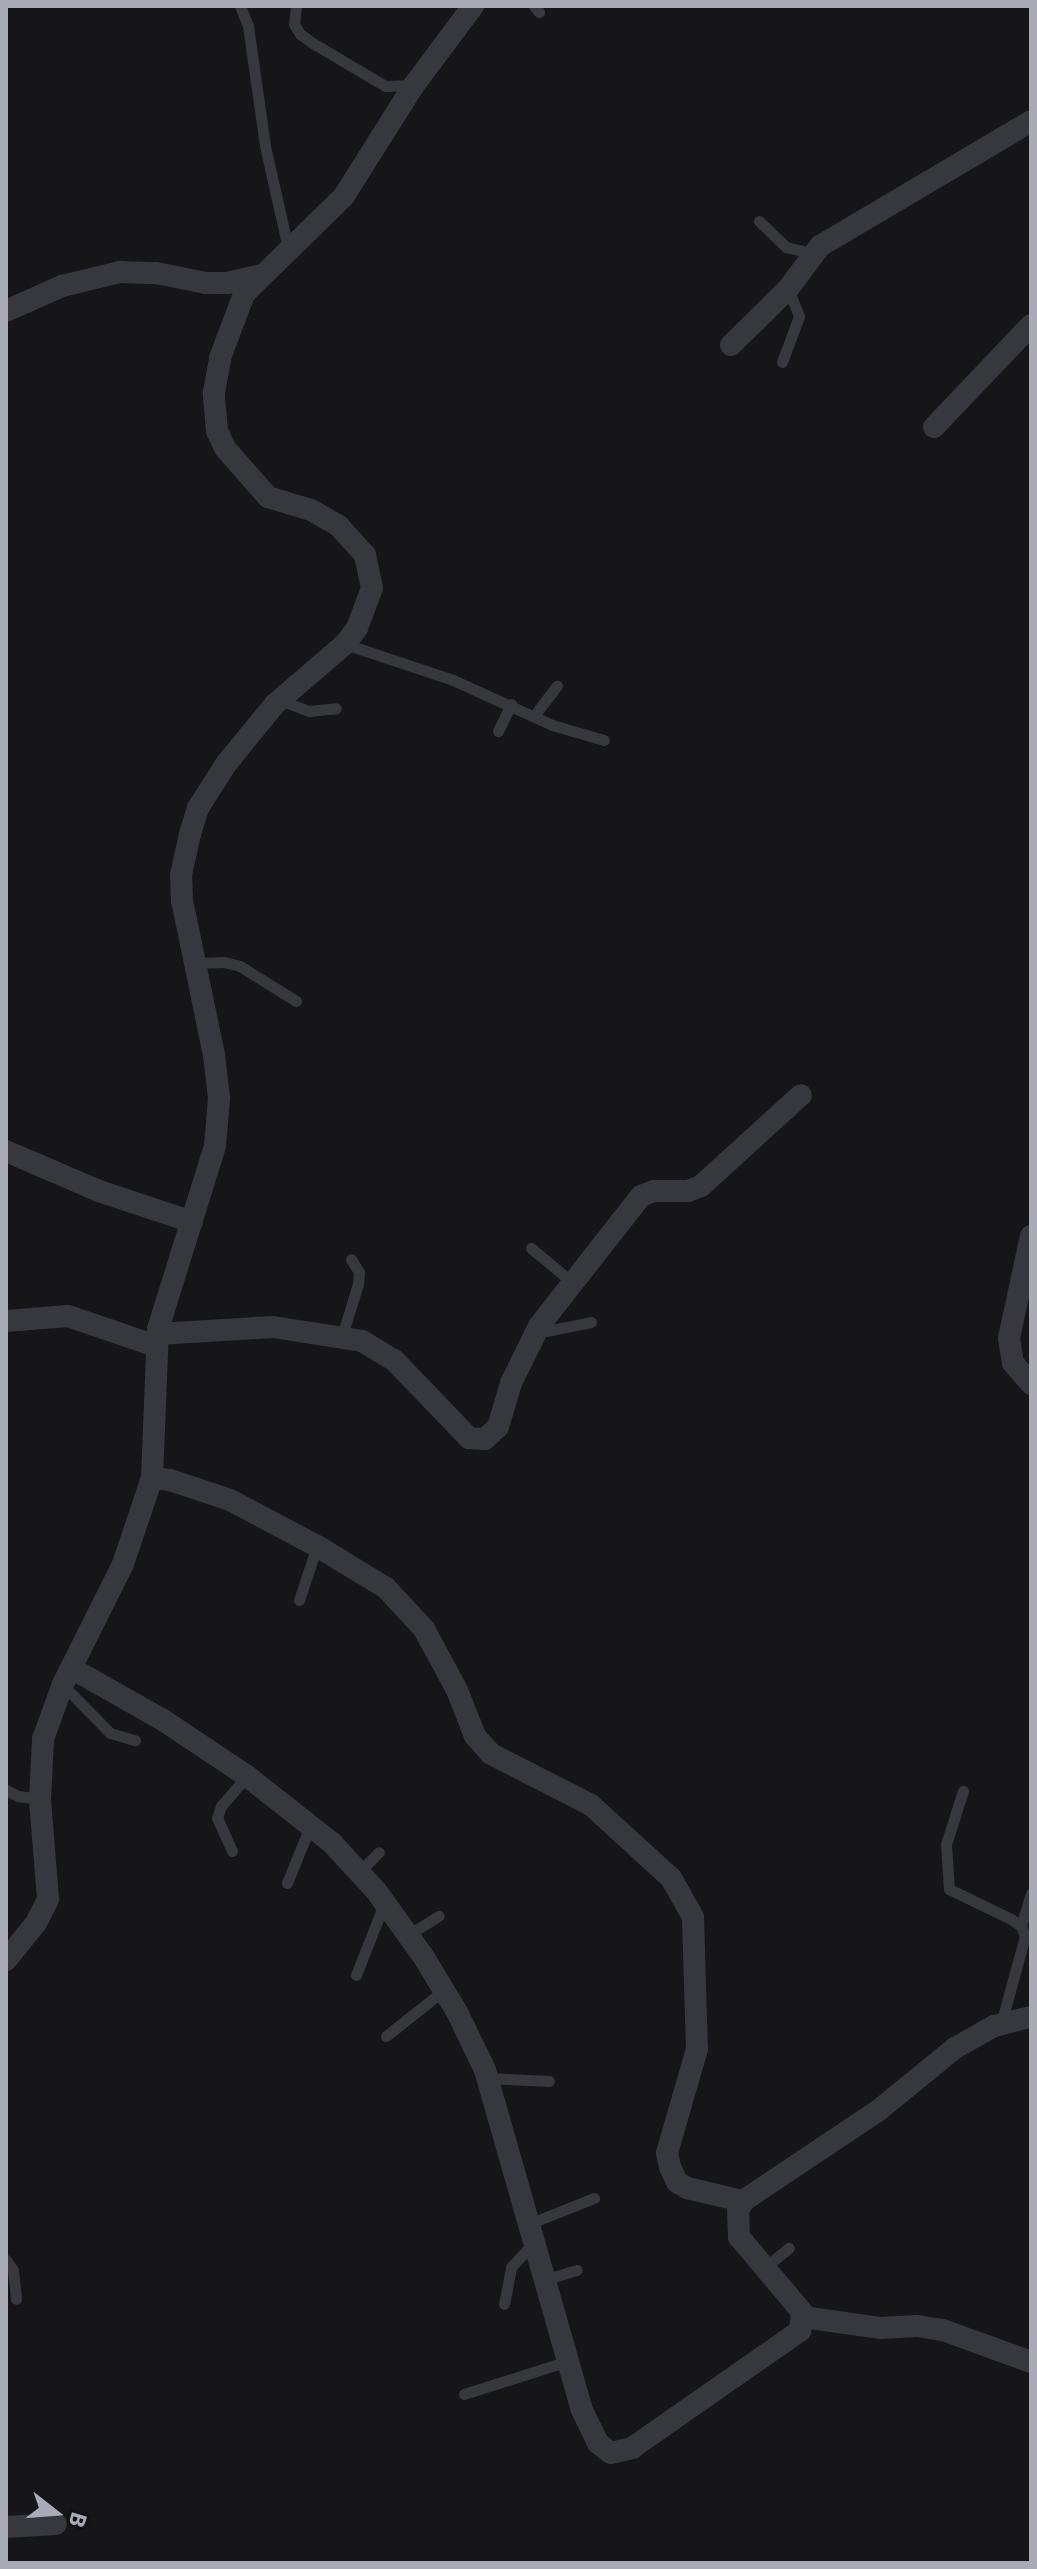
<!DOCTYPE html>
<html>
<head>
<meta charset="utf-8">
<style>
  body { margin:0 }
  #map { position:relative; width:1037px; height:2569px; overflow:hidden; background:#161618; font-family:"Noto Sans",sans-serif }
  div>[style] { position:absolute }
  .service>* { height:11px; margin:-5.5px; padding:0 5.5px; transform-origin:5.5px; border-radius:5.5px; background:#37383d }
  .minor>* { height:22px; margin:-11px; padding:0 11px; transform-origin:11px; border-radius:11px; background:#37383d }
  span { translate:-50% -50%; white-space:nowrap; text-align:center; line-height:1.15; -webkit-text-stroke:6px #111113; paint-order:stroke }
  .frame { position:absolute; inset:0; border:8px solid #a9acb7; pointer-events:none }
  .north { position:absolute; left:16px; top:2473px; width:80px; height:80px; -webkit-text-stroke:6px #111113; paint-order:stroke; rotate:107deg; font-size:22px; font-weight:700; line-height:32px; text-align:center; color:#a9acb7 }
  .north::after { content:''; display:block; margin:auto; width:28px; height:36px; background:#a9acb7; clip-path:polygon(50% 0,100% 100%,50% 72%,0 100%) }
</style>
</head>
<body>
<div id="map">
  <div class="service">
    <div style="left:240px;top:6px;width:22px;rotate:68deg"></div>
    <div style="left:248px;top:26px;width:121px;rotate:81.9deg"></div>
    <div style="left:265px;top:146px;width:105px;rotate:77.3deg"></div>
    <div style="left:296px;top:6px;width:18px;rotate:96deg"></div>
    <div style="left:294px;top:24px;width:12px;rotate:59deg"></div>
    <div style="left:300px;top:34px;width:19px;rotate:35deg"></div>
    <div style="left:316px;top:45px;width:80px;rotate:30.7deg"></div>
    <div style="left:385px;top:86px;width:29px;rotate:-2deg"></div>
    <div style="left:534px;top:6px;width:8px;rotate:50deg"></div>
    <div style="left:759px;top:221px;width:37px;rotate:44deg"></div>
    <div style="left:786px;top:247px;width:27px;rotate:13deg"></div>
    <div style="left:782px;top:362px;width:49px;rotate:-69.7deg"></div>
    <div style="left:799px;top:316px;width:29px;rotate:-112deg"></div>
    <div style="left:345px;top:644px;width:114px;rotate:18.4deg"></div>
    <div style="left:453px;top:680px;width:109px;rotate:24.4deg"></div>
    <div style="left:552px;top:725px;width:54px;rotate:16.1deg"></div>
    <div style="left:280px;top:700px;width:31px;rotate:21deg"></div>
    <div style="left:309px;top:711px;width:27px;rotate:-6deg"></div>
    <div style="left:534px;top:716px;width:38px;rotate:-53deg"></div>
    <div style="left:498px;top:731px;width:30px;rotate:-64deg"></div>
    <div style="left:195px;top:963px;width:29px;rotate:-2deg"></div>
    <div style="left:224px;top:962px;width:16px;rotate:14deg"></div>
    <div style="left:240px;top:966px;width:66px;rotate:32deg"></div>
    <div style="left:531px;top:1248px;width:55px;rotate:39.8deg"></div>
    <div style="left:536px;top:1333px;width:56px;rotate:-11.3deg"></div>
    <div style="left:342px;top:1336px;width:54px;rotate:-72.9deg"></div>
    <div style="left:358px;top:1284px;width:12px;rotate:-85deg"></div>
    <div style="left:359px;top:1272px;width:15px;rotate:-122deg"></div>
    <div style="left:299px;top:1600px;width:57px;rotate:-71.6deg"></div>
    <div style="left:63px;top:1685px;width:67px;rotate:45.6deg"></div>
    <div style="left:110px;top:1733px;width:26px;rotate:16deg"></div>
    <div style="left:6px;top:1790px;width:13px;rotate:27deg"></div>
    <div style="left:18px;top:1796px;width:22px;rotate:8deg"></div>
    <div style="left:963px;top:1791px;width:56px;rotate:107.8deg"></div>
    <div style="left:946px;top:1844px;width:45px;rotate:86.2deg"></div>
    <div style="left:949px;top:1889px;width:69px;rotate:25.8deg"></div>
    <div style="left:1011px;top:1919px;width:12px;rotate:35deg"></div>
    <div style="left:1021px;top:1926px;width:11px;rotate:68deg"></div>
    <div style="left:1025px;top:1936px;width:91px;rotate:105.3deg"></div>
    <div style="left:232px;top:1851px;width:36px;rotate:-114deg"></div>
    <div style="left:217px;top:1818px;width:13px;rotate:-72deg"></div>
    <div style="left:221px;top:1806px;width:40px;rotate:-49deg"></div>
    <div style="left:359px;top:1872px;width:28px;rotate:-45deg"></div>
    <div style="left:287px;top:1883px;width:61px;rotate:-68deg"></div>
    <div style="left:1021px;top:1926px;width:34px;rotate:-73deg"></div>
    <div style="left:408px;top:1935px;width:36px;rotate:-32deg"></div>
    <div style="left:356px;top:1975px;width:76px;rotate:-68.5deg"></div>
    <div style="left:386px;top:2036px;width:74px;rotate:-38.4deg"></div>
    <div style="left:487px;top:2078px;width:62px;rotate:2.8deg"></div>
    <div style="left:531px;top:2223px;width:68px;rotate:-21.6deg"></div>
    <div style="left:6px;top:2260px;width:12px;rotate:55deg"></div>
    <div style="left:13px;top:2270px;width:29px;rotate:84deg"></div>
    <div style="left:764px;top:2268px;width:32px;rotate:-39deg"></div>
    <div style="left:547px;top:2279px;width:31px;rotate:-17deg"></div>
    <div style="left:504px;top:2304px;width:38px;rotate:-79deg"></div>
    <div style="left:511px;top:2267px;width:35px;rotate:-47deg"></div>
    <div style="left:464px;top:2394px;width:109px;rotate:-17.6deg"></div>
  </div>
  <div class="minor">
    <div style="left:6px;top:311px;width:61px;rotate:-24.1deg"></div>
    <div style="left:62px;top:286px;width:60px;rotate:-13.6deg"></div>
    <div style="left:120px;top:272px;width:36px;rotate:2deg"></div>
    <div style="left:156px;top:273px;width:51px;rotate:11.3deg"></div>
    <div style="left:206px;top:283px;width:21px"></div>
    <div style="left:227px;top:283px;width:35px;rotate:-13deg"></div>
    <div style="left:731px;top:345px;width:80px;rotate:-44.5deg"></div>
    <div style="left:788px;top:289px;width:54px;rotate:-53.3deg"></div>
    <div style="left:820px;top:246px;width:245px;rotate:-30.6deg"></div>
    <div style="left:934px;top:427px;width:141px;rotate:-46.4deg"></div>
    <div style="left:6px;top:1151px;width:101px;rotate:23.3deg"></div>
    <div style="left:99px;top:1191px;width:98px;rotate:18.4deg"></div>
    <div style="left:1031px;top:1236px;width:104px;rotate:102.2deg"></div>
    <div style="left:1009px;top:1338px;width:25px;rotate:81deg"></div>
    <div style="left:1013px;top:1363px;width:28px;rotate:49deg"></div>
    <div style="left:6px;top:1321px;width:62px;rotate:-4.6deg"></div>
    <div style="left:68px;top:1316px;width:93px;rotate:18.8deg"></div>
    <div style="left:158px;top:1334px;width:115px;rotate:-3.5deg"></div>
    <div style="left:273px;top:1327px;width:90px;rotate:8.9deg"></div>
    <div style="left:362px;top:1341px;width:37px;rotate:31deg"></div>
    <div style="left:394px;top:1360px;width:108px;rotate:46.1deg"></div>
    <div style="left:469px;top:1438px;width:16px;rotate:4deg"></div>
    <div style="left:485px;top:1439px;width:18px;rotate:-43deg"></div>
    <div style="left:498px;top:1427px;width:46px;rotate:-73.5deg"></div>
    <div style="left:511px;top:1383px;width:64px;rotate:-63.8deg"></div>
    <div style="left:539px;top:1326px;width:165px;rotate:-51.9deg"></div>
    <div style="left:641px;top:1196px;width:14px;rotate:-21deg"></div>
    <div style="left:654px;top:1191px;width:34px"></div>
    <div style="left:688px;top:1191px;width:14px;rotate:-21deg"></div>
    <div style="left:701px;top:1186px;width:135px;rotate:-42.3deg"></div>
    <div style="left:152px;top:1478px;width:18px;rotate:6deg"></div>
    <div style="left:170px;top:1480px;width:63px;rotate:18.4deg"></div>
    <div style="left:230px;top:1500px;width:98px;rotate:27.9deg"></div>
    <div style="left:317px;top:1546px;width:81px;rotate:31.3deg"></div>
    <div style="left:386px;top:1588px;width:56px;rotate:47.2deg"></div>
    <div style="left:424px;top:1629px;width:69px;rotate:61.6deg"></div>
    <div style="left:457px;top:1690px;width:49px;rotate:68.6deg"></div>
    <div style="left:475px;top:1736px;width:24px;rotate:48deg"></div>
    <div style="left:491px;top:1754px;width:112px;rotate:27deg"></div>
    <div style="left:591px;top:1805px;width:108px;rotate:42.4deg"></div>
    <div style="left:671px;top:1878px;width:45px;rotate:60.6deg"></div>
    <div style="left:693px;top:1917px;width:132px;rotate:88.3deg"></div>
    <div style="left:697px;top:2049px;width:108px;rotate:106.1deg"></div>
    <div style="left:667px;top:2153px;width:14px;rotate:78deg"></div>
    <div style="left:670px;top:2167px;width:17px;rotate:65deg"></div>
    <div style="left:677px;top:2182px;width:12px;rotate:31deg"></div>
    <div style="left:687px;top:2188px;width:57px;rotate:13.1deg"></div>
    <div style="left:71px;top:1668px;width:106px;rotate:29.5deg"></div>
    <div style="left:163px;top:1720px;width:101px;rotate:33.7deg"></div>
    <div style="left:247px;top:1776px;width:108px;rotate:38.2deg"></div>
    <div style="left:332px;top:1843px;width:67px;rotate:47.4deg"></div>
    <div style="left:377px;top:1892px;width:79px;rotate:54.3deg"></div>
    <div style="left:423px;top:1956px;width:66px;rotate:58.7deg"></div>
    <div style="left:457px;top:2012px;width:64px;rotate:64.2deg"></div>
    <div style="left:485px;top:2070px;width:351px;rotate:74.1deg"></div>
    <div style="left:581px;top:2408px;width:39px;rotate:64deg"></div>
    <div style="left:598px;top:2443px;width:16px;rotate:38deg"></div>
    <div style="left:611px;top:2453px;width:22px;rotate:-13deg"></div>
    <div style="left:632px;top:2448px;width:205px;rotate:-34.9deg"></div>
    <div style="left:800px;top:2331px;width:19px;rotate:-84deg"></div>
    <div style="left:802px;top:2312px;width:98px;rotate:-130deg"></div>
    <div style="left:739px;top:2237px;width:26px;rotate:-92deg"></div>
    <div style="left:738px;top:2211px;width:11px;rotate:-63deg"></div>
    <div style="left:743px;top:2201px;width:164px;rotate:-33.8deg"></div>
    <div style="left:879px;top:2110px;width:98px;rotate:-39.2deg"></div>
    <div style="left:955px;top:2048px;width:45px;rotate:-29.4deg"></div>
    <div style="left:994px;top:2026px;width:38px;rotate:-14deg"></div>
    <div style="left:6px;top:1960px;width:48px;rotate:-51deg"></div>
    <div style="left:36px;top:1923px;width:27px;rotate:-63deg"></div>
    <div style="left:48px;top:1899px;width:100px;rotate:-94.6deg"></div>
    <div style="left:40px;top:1799px;width:60px;rotate:-87.1deg"></div>
    <div style="left:43px;top:1739px;width:59px;rotate:-70deg"></div>
    <div style="left:63px;top:1684px;width:134px;rotate:-63.4deg"></div>
    <div style="left:123px;top:1564px;width:91px;rotate:-71.4deg"></div>
    <div style="left:152px;top:1478px;width:149px;rotate:-87.7deg"></div>
    <div style="left:158px;top:1329px;width:192px;rotate:-72.7deg"></div>
    <div style="left:215px;top:1146px;width:48px;rotate:-85.2deg"></div>
    <div style="left:219px;top:1098px;width:43px;rotate:-96.6deg"></div>
    <div style="left:214px;top:1055px;width:157px;rotate:-101.7deg"></div>
    <div style="left:182px;top:901px;width:26px;rotate:-92deg"></div>
    <div style="left:181px;top:875px;width:42px;rotate:-77.6deg"></div>
    <div style="left:190px;top:834px;width:27px;rotate:-73deg"></div>
    <div style="left:198px;top:808px;width:52px;rotate:-57.5deg"></div>
    <div style="left:226px;top:764px;width:77px;rotate:-50.8deg"></div>
    <div style="left:275px;top:704px;width:92px;rotate:-40.6deg"></div>
    <div style="left:345px;top:644px;width:20px;rotate:-53deg"></div>
    <div style="left:357px;top:628px;width:43px;rotate:-69.4deg"></div>
    <div style="left:372px;top:588px;width:34px;rotate:-102deg"></div>
    <div style="left:365px;top:555px;width:39px;rotate:-132deg"></div>
    <div style="left:339px;top:526px;width:32px;rotate:-150deg"></div>
    <div style="left:311px;top:510px;width:45px;rotate:-163.2deg"></div>
    <div style="left:268px;top:497px;width:65px;rotate:-131.3deg"></div>
    <div style="left:225px;top:448px;width:19px;rotate:-115deg"></div>
    <div style="left:217px;top:431px;width:38px;rotate:-95deg"></div>
    <div style="left:214px;top:393px;width:36px;rotate:-80deg"></div>
    <div style="left:220px;top:358px;width:68px;rotate:-69.4deg"></div>
    <div style="left:244px;top:294px;width:140px;rotate:-44.4deg"></div>
    <div style="left:344px;top:196px;width:131px;rotate:-57.8deg"></div>
    <div style="left:414px;top:85px;width:99px;rotate:-53.2deg"></div>
    <div style="left:803px;top:2317px;width:77px;rotate:8.2deg"></div>
    <div style="left:879px;top:2328px;width:38px;rotate:-3deg"></div>
    <div style="left:917px;top:2326px;width:26px;rotate:9deg"></div>
    <div style="left:943px;top:2330px;width:94px;rotate:20deg"></div>
    <div style="left:6px;top:2527px;width:50px;rotate:-3.4deg"></div>
  </div>
  <div class="frame"></div>
  <div class="north">B</div>
</div>
</body>
</html>
